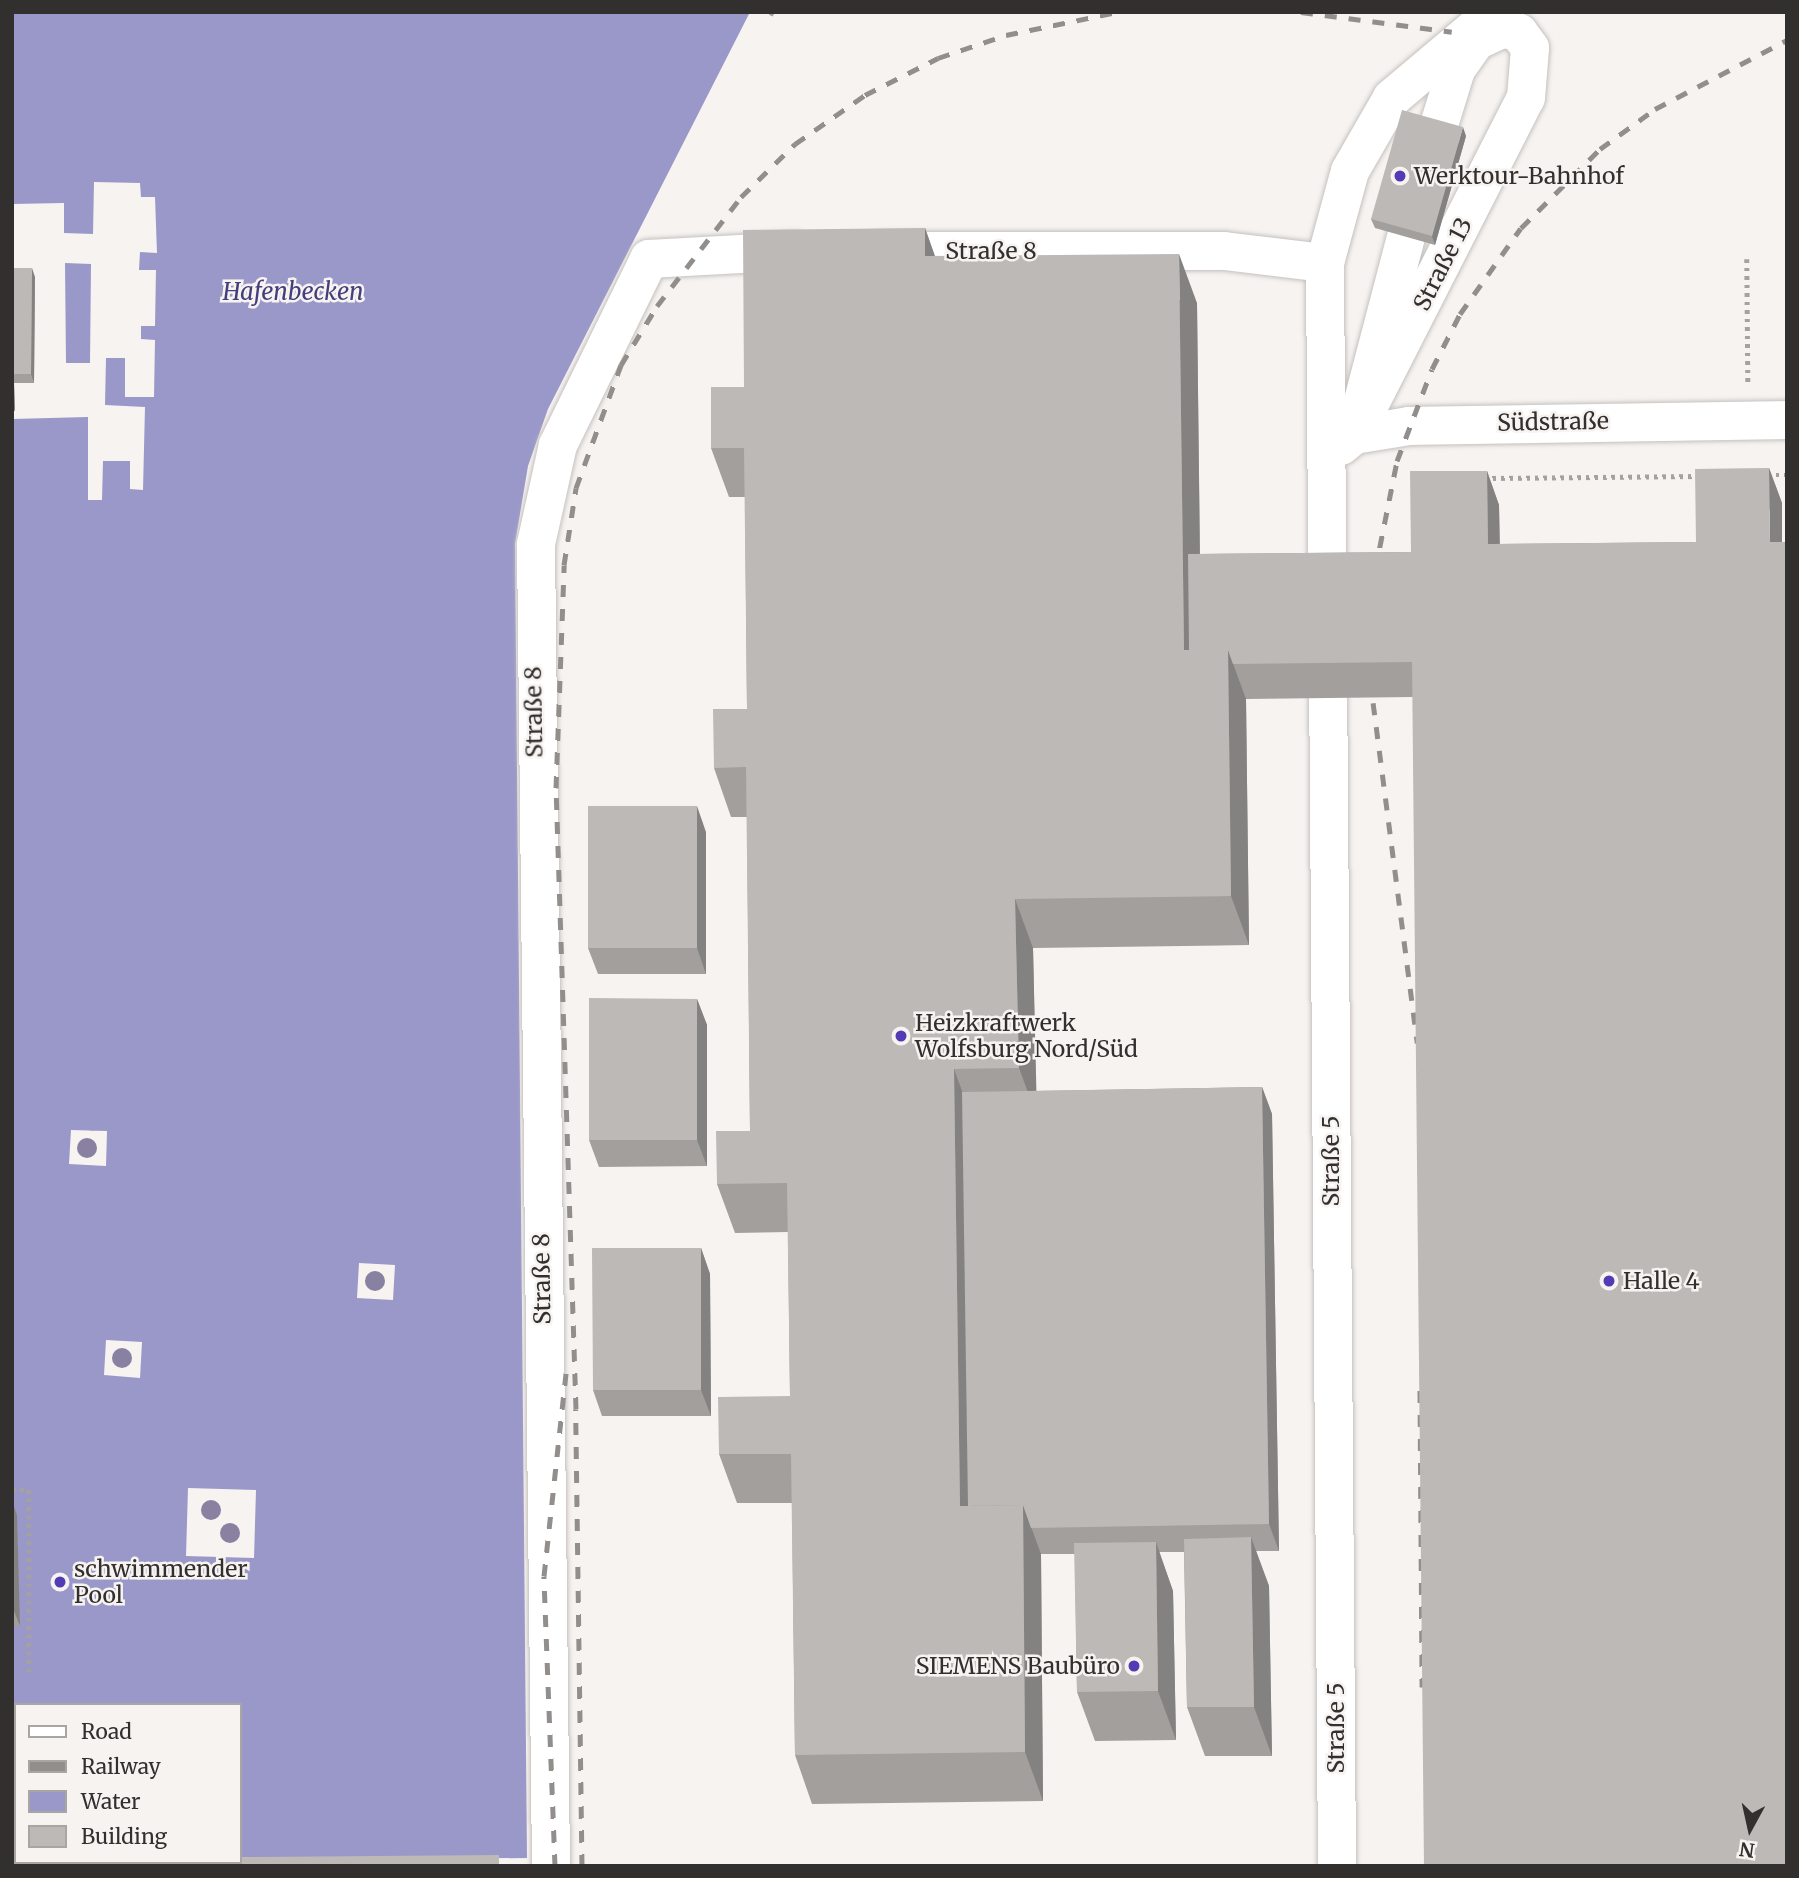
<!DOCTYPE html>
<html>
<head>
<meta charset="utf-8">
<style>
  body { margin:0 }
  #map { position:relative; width:1799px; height:1878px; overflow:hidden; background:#f7f3f1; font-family:Merriweather,serif }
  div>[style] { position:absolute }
  .water>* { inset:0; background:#9998c9 }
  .pier>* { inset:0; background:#f7f3f1 }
  .path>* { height:4.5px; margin-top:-2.25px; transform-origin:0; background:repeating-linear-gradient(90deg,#a4a19f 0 3.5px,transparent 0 8.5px) }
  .roads { filter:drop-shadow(0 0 2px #c4c1be) drop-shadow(0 0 2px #c4c1be) }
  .minor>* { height:38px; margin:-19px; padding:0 19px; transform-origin:19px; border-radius:19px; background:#fff }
  .rail>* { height:5px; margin-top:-2.5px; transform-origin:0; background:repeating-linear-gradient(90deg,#918e8c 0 12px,transparent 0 24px) }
  .trees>* { width:20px; height:20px; margin:-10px; border-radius:50%; background:#8881a1 }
  .wall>* { inset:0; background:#a29f9d }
  .shaded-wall>* { inset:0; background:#848280 }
  .building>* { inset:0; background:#bcb9b7 }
  .dots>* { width:19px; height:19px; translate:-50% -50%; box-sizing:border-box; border:4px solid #f7f3f1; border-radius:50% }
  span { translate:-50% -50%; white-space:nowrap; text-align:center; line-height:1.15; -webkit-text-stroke:5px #f7f3f1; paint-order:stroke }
  .poi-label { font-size:23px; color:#32302f }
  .left { translate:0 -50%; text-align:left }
  .right { translate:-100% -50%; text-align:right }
  .street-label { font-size:23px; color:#32302f }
  .water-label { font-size:24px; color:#443e7c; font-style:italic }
  .frame { position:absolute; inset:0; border:14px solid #32302f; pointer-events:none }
  .legend { position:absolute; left:14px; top:1703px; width:228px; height:161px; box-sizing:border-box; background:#f7f3f1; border:2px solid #a8a5a3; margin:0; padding:9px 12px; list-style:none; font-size:21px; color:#32302f }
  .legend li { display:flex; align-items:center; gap:14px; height:35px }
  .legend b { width:35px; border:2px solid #a8a5a3 }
  .north { position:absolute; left:1715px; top:1794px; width:70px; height:70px; -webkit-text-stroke:5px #f7f3f1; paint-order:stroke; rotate:188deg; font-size:19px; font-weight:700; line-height:28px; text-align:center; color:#32302f }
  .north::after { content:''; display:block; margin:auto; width:24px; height:32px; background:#32302f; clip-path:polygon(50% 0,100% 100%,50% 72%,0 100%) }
</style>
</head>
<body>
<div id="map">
  <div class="water">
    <div style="clip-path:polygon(evenodd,12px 12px,750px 12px,548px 409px,528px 466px,515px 544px,527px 1858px,240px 1860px,240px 1705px,16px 1705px,12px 1861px,12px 12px,71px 1130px,107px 1131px,106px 1166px,69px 1164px,71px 1130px,12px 12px,359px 1263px,395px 1265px,393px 1300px,357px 1298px,359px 1263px,12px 12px,106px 1340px,142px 1342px,140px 1378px,104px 1375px,106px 1340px,12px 12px,188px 1488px,256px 1490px,254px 1558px,186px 1556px,188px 1488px)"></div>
  </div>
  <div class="pier">
    <div style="clip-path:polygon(evenodd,94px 182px,140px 183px,141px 197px,155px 197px,157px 253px,140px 252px,139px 270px,156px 270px,155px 326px,141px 326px,141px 339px,155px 340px,154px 397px,125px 397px,125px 358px,106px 358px,105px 405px,145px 407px,143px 490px,130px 489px,130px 461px,103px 461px,102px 500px,88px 500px,88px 417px,12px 419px,14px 383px,34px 383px,12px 277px,12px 204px,64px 203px,64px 233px,93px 234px,94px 182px,65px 263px,91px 264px,90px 363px,66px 363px,65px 263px)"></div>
  </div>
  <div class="path">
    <div style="left:770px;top:15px;width:4px;rotate:-56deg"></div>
    <div style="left:1747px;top:259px;width:124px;rotate:89.5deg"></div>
    <div style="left:1767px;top:475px;width:20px"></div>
    <div style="left:1484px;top:478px;width:215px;rotate:-0.5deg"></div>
    <div style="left:12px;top:1490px;width:17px"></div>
    <div style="left:29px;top:1490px;width:185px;rotate:90deg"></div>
  </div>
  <div class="roads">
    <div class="minor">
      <div style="left:1406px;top:237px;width:205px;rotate:104.7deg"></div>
      <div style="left:1354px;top:435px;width:378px;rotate:-63deg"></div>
      <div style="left:1526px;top:98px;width:50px;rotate:-85.4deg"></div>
      <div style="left:1530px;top:48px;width:19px;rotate:-126deg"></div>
      <div style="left:1519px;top:33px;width:16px;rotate:-162deg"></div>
      <div style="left:1504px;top:28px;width:31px;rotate:155deg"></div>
      <div style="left:1476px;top:41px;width:35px;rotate:125deg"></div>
      <div style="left:1456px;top:70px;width:61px;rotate:107.2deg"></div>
      <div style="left:880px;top:251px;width:344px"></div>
      <div style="left:1224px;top:251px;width:102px;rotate:6.8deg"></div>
      <div style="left:1341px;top:446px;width:17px;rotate:-40deg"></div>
      <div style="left:1354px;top:435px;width:56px;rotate:-9.3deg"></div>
      <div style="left:1409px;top:426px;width:378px;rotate:-0.9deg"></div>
      <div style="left:551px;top:1866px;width:1322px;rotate:-90.65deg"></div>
      <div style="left:536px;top:544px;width:101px;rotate:-77.5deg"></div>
      <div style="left:558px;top:445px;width:207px;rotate:-63.9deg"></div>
      <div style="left:649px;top:259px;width:146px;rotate:-3.1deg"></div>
      <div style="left:1337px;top:1866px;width:1603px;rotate:-90.43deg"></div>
      <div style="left:1325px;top:263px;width:95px;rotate:-74.8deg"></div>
      <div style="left:1350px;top:171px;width:84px;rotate:-60.1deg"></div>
      <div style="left:1392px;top:98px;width:133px;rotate:-40.1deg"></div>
    </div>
  </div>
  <div class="rail">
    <div style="left:1301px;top:12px;width:152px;rotate:7.5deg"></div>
    <div style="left:1375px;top:571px;width:112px;rotate:-78.7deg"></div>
    <div style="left:1397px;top:461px;width:98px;rotate:-69.2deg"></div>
    <div style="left:1432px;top:369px;width:62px;rotate:-63deg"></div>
    <div style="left:1460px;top:314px;width:105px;rotate:-54.7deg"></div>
    <div style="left:1521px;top:228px;width:112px;rotate:-45deg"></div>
    <div style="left:1600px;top:149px;width:68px;rotate:-36deg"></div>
    <div style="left:1655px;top:109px;width:149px;rotate:-27.6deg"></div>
    <div style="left:1370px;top:679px;width:367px;rotate:82.6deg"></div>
    <div style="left:1420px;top:1390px;width:297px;rotate:89.6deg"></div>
    <div style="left:555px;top:1866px;width:290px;rotate:-92.2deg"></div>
    <div style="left:544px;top:1576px;width:212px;rotate:-83.8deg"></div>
    <div style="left:582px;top:1866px;width:457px;rotate:-90.8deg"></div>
    <div style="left:576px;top:1409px;width:621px;rotate:-91.84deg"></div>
    <div style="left:556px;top:788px;width:223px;rotate:-87.9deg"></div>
    <div style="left:564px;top:565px;width:78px;rotate:-81.1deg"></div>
    <div style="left:576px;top:488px;width:131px;rotate:-69.9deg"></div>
    <div style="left:621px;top:365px;width:69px;rotate:-58.6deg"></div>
    <div style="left:657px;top:306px;width:138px;rotate:-52.4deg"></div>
    <div style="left:741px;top:197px;width:76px;rotate:-44.5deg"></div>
    <div style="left:795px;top:144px;width:85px;rotate:-35deg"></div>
    <div style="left:865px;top:95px;width:82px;rotate:-26.9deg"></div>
    <div style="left:938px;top:58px;width:72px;rotate:-18.7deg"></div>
    <div style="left:1006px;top:35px;width:113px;rotate:-11.7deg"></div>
  </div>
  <div class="trees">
    <div style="left:87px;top:1148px"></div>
    <div style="left:375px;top:1281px"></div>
    <div style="left:122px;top:1358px"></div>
    <div style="left:211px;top:1510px"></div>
    <div style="left:230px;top:1533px"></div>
  </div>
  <div class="wall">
    <div style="clip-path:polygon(1466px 136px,1435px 245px,1375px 228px,1371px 219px)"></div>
    <div style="clip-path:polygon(925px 228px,935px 256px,1197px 303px,1200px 554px,1411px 552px,1487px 471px,1499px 505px,1500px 544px,1696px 542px,1769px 468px,1782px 503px,1412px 697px,1246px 699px,1249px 945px,1033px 948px,1036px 1091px,1262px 1087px,1272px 1114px,1279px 1551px,1256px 1551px,1269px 1586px,1272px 1756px,1205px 1756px,1187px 1707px,1184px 1552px,1159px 1552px,1173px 1591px,1176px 1740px,1095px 1741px,1077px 1692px,1075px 1554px,1041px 1554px,1043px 1801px,812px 1804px,795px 1755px,792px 1503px,737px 1503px,719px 1454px,790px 1396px,788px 1232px,735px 1233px,717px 1184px,750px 1131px,747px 817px,731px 817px,714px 768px,747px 709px,745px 497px,729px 497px,711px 448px,744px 387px)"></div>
    <div style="clip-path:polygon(12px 268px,35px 277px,34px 383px,14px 383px,15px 411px,12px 411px)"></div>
    <div style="clip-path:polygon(706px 832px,706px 974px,598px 974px,588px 948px)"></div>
    <div style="clip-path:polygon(697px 999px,707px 1025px,707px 1166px,599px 1167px,589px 1140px)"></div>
    <div style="clip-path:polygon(701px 1248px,710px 1274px,711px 1416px,602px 1416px,593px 1390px)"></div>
    <div style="clip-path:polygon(12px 1501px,17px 1515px,20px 1626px,12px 1626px)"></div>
  </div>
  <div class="shaded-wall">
    <div style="clip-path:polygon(1463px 127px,1466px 136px,1435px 245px,1432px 236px)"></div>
    <div style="clip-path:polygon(925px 228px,942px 277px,925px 256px)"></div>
    <div style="clip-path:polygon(1179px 254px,1197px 303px,1201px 664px,1184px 650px)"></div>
    <div style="clip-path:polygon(32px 268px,35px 277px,34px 383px,31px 374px)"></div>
    <div style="clip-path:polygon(12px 377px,14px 383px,15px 411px,12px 404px)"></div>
    <div style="clip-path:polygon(1769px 468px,1782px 503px,1782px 577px,1770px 542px)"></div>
    <div style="clip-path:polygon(1487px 471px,1499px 505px,1500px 578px,1488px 544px)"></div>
    <div style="clip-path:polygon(1228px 650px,1246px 699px,1249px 945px,1231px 896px)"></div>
    <div style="clip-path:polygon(697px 806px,706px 832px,706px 974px,697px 948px)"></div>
    <div style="clip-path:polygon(1015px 899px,1033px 948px,1037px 1117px,1019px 1068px)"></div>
    <div style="clip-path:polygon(697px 999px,707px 1025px,707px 1166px,697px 1140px)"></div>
    <div style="clip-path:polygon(954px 1069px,972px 1118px,978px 1529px,960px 1506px)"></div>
    <div style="clip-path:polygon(1262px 1087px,1272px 1114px,1279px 1551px,1269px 1524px)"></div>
    <div style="clip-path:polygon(701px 1248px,710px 1274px,711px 1416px,701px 1390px)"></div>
    <div style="clip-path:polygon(12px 1501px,17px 1515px,20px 1626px,12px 1606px)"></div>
    <div style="clip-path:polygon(1023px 1505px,1041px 1554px,1043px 1801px,1025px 1752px)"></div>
    <div style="clip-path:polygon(1251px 1537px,1269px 1586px,1272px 1756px,1254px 1707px)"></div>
    <div style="clip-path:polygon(1156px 1542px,1173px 1591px,1176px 1740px,1158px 1691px)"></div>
  </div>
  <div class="building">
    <div style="clip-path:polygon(1402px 110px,1463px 127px,1432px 236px,1371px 219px)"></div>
    <div style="clip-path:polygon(925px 228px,925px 256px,1179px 254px,1184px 650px,1228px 650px,1231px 896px,1015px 899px,1019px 1068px,954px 1069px,960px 1506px,1023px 1505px,1025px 1752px,795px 1755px,791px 1454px,719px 1454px,718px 1397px,790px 1396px,787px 1183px,717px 1184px,716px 1131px,750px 1131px,746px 767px,714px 768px,713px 709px,747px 709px,744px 448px,711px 448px,711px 387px,744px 387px,743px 230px)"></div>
    <div style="clip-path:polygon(12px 268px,32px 268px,31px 374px,12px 374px)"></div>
    <div style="clip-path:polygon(1769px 468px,1770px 542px,1787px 542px,1787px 1866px,1424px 1866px,1412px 662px,1233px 664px,1228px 650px,1189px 650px,1188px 554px,1411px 552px,1410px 471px,1487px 471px,1488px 544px,1696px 542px,1695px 469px)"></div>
    <div style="clip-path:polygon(588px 806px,697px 806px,697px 948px,588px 948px)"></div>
    <div style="clip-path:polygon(589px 998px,697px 999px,697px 1140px,589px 1140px)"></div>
    <div style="clip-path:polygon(1262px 1087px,1269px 1524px,1031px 1528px,1023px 1505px,968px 1506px,962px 1092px)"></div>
    <div style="clip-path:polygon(592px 1248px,701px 1248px,701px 1390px,593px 1390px)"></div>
    <div style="clip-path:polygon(1251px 1537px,1254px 1707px,1187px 1707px,1184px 1539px)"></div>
    <div style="clip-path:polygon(1156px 1542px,1158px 1691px,1077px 1692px,1074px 1543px)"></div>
    <div style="clip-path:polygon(499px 1855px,499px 1866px,111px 1866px,111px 1862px,240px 1862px,240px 1857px)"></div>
  </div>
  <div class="dots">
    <div style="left:1400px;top:176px;background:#533cb3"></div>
    <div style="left:901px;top:1036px;background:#533cb3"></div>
    <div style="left:1609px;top:1281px;background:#533cb3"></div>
    <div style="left:60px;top:1582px;background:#533cb3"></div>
    <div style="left:1134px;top:1666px;background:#533cb3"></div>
  </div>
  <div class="poi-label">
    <span class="left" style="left:1414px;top:176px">Werktour-Bahnhof</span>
    <span class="left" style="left:915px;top:1036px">Heizkraftwerk<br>Wolfsburg Nord/Süd</span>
    <span class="left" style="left:1623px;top:1281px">Halle 4</span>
    <span class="left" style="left:74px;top:1582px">schwimmender<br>Pool</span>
    <span class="right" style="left:1120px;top:1666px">SIEMENS Baubüro</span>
  </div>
  <div class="street-label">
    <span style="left:991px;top:251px">Straße 8</span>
    <span style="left:1443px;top:264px;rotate:-63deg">Straße 13</span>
    <span style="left:1553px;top:422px;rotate:-1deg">Südstraße</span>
    <span style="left:534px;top:712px;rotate:-91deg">Straße 8</span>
    <span style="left:1331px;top:1161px;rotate:-90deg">Straße 5</span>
    <span style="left:542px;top:1279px;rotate:-91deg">Straße 8</span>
    <span style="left:1336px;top:1728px;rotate:-90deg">Straße 5</span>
  </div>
  <div class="water-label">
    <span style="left:293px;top:292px">Hafenbecken</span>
  </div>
  <div class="frame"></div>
  <ul class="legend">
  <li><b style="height:9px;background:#fff"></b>Road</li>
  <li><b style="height:9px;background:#918e8c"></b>Railway</li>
  <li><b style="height:19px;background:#9998c9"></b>Water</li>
  <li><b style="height:19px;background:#bcb9b7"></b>Building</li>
  </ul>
  <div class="north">N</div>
</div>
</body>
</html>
